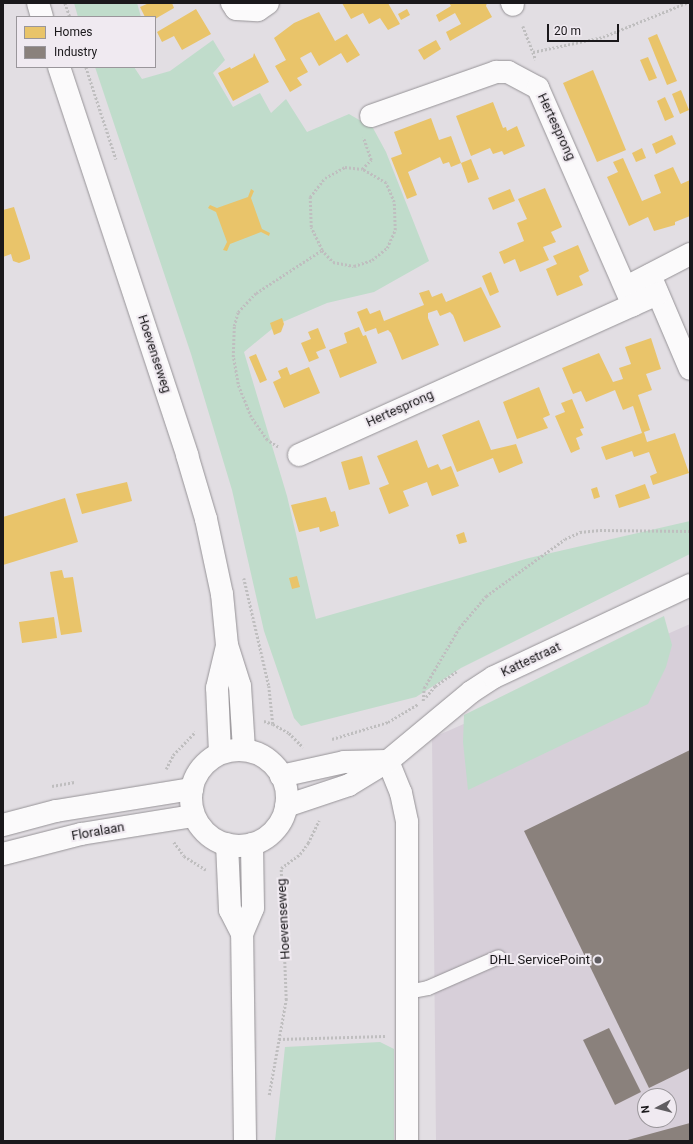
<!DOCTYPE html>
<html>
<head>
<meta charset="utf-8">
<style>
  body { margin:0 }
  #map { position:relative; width:693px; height:1144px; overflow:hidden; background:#e2dee3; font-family:Roboto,sans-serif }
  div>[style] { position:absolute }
  .built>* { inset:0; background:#d7cfd9 }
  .green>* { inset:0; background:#c0dccb }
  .homes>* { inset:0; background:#e9c46a }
  .industry>* { inset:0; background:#8a817c }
  .path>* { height:2.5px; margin-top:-1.25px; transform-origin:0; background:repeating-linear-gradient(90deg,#bfbebf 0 2px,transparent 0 4px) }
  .roads { filter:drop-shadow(0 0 1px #969397) drop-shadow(0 0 1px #969397) }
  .service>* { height:14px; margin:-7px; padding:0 7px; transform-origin:7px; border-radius:7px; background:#fbfafb }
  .minor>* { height:22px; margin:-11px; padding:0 11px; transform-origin:11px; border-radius:11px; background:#fbfafb }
  .tertiary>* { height:22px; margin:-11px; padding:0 11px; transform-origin:11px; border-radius:11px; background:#fbfafb }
  .secondary>* { height:22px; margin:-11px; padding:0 11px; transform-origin:11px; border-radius:11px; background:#fbfafb }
  .secondary>.ring { margin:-11px; padding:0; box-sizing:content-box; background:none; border:22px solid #fbfafb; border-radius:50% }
  .dots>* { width:11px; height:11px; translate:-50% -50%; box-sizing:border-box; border:2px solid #f0eaf1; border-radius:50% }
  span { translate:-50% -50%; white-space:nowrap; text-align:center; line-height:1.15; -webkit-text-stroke:4px #f0eaf1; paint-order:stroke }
  .street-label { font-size:13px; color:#1a181b }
  .poi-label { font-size:13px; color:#1a181b }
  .right { translate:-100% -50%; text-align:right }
  .frame { position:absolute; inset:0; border:4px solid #1a181b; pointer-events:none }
  .legend { position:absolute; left:16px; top:16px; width:140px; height:52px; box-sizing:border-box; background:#f0eaf1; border:1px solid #9a969b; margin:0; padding:5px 7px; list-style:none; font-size:12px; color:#1a181b }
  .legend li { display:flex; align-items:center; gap:8px; height:20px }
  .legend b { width:20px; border:1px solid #9a969b }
  .north { position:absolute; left:637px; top:1088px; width:40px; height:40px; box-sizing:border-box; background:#f0eaf1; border:1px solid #9a969b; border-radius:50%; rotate:263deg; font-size:11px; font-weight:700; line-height:16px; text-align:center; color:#1a181b }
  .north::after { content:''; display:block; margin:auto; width:14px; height:18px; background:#605d61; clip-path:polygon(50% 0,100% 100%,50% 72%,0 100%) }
  .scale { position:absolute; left:547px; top:24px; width:72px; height:18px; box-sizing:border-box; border:2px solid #1a181b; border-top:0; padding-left:5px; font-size:12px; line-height:14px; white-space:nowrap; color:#1a181b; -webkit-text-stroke:3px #f0eaf1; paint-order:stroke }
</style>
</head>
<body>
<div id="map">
  <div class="built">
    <div style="clip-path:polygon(evenodd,690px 624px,690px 1141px,436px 1141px,432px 738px,690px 624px,645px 1096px,669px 1096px,669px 1120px,645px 1120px,645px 1096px)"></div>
  </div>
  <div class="green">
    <div style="clip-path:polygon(74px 3px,137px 3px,141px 17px,78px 17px)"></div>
    <div style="clip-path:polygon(213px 40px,225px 60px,213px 73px,233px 107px,260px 93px,271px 113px,286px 99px,307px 132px,349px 114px,373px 128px,386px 152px,429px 261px,374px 292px,327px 303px,278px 324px,244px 352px,287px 496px,316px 619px,529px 558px,690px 521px,690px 554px,461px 668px,416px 697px,301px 726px,294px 718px,264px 631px,232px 490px,191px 354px,95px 67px,134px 67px,142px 79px,170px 71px)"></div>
    <div style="clip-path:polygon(664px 616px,672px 645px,666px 667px,648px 704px,468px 790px,463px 742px,464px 715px)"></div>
    <div style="clip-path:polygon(380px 1042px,394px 1049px,394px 1141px,275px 1141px,285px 1047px)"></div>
  </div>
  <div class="homes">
    <div style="clip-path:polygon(149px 3px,172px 3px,174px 8px,155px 19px,145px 17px,140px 7px)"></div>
    <div style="clip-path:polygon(342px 3px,388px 3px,400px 24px,388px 30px,380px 18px,369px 24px,363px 13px,351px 19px)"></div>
    <div style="clip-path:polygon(449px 3px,487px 3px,486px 6px,492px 17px,450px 41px,446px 32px,461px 24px,455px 13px,439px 22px,436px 15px,451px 6px)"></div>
    <div style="clip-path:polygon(196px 9px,211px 34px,182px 50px,174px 36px,162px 42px,157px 32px)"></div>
    <div style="clip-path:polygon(407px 9px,410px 15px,401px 20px,398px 14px)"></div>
    <div style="clip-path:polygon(319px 12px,335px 41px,347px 34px,360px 55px,347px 63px,341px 53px,319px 66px,311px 52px,300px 58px,308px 72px,297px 78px,302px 85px,290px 92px,275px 66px,286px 60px,274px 38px,294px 23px)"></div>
    <div style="clip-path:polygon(657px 34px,677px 81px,667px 85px,648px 38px)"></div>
    <div style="clip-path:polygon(436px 40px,441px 49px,424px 60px,418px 50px)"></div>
    <div style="clip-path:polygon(254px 53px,269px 82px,233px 101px,218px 73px,230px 67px,231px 69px,253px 57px)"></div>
    <div style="clip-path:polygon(648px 57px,657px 78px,649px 81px,640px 60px)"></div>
    <div style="clip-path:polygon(593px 70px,626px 150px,597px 162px,563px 83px)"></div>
    <div style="clip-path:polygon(681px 90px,689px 110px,680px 114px,672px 94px)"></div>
    <div style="clip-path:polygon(665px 97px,674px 117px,665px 121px,657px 101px)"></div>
    <div style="clip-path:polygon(493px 102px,503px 128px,506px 127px,507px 131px,517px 126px,525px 146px,504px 155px,502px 151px,493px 154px,490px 148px,471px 156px,456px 116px)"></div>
    <div style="clip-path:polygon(431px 118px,439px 140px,451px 136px,461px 163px,471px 159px,479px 179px,468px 183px,461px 163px,451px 167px,449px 162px,443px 164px,440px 157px,408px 172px,417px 195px,407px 199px,391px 158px,402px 154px,394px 132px)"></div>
    <div style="clip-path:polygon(672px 135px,676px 144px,656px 154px,652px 144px)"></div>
    <div style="clip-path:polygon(642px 148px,646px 158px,636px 162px,632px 153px)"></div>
    <div style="clip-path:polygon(623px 158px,642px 201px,661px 193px,654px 175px,673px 167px,681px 184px,690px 180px,690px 216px,675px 222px,675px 225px,654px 231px,648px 217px,629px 226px,607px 177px,618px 172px,613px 162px)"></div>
    <div style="clip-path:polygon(545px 188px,562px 227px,551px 232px,556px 242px,543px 247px,549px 260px,520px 272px,515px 259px,504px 264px,499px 252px,524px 241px,517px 223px,527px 219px,518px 199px)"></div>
    <div style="clip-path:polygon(251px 189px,254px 191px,251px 198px,262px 229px,270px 233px,269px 236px,261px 232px,230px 244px,227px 251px,223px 250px,227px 242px,216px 212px,208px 208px,210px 205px,217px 208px,248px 197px)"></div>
    <div style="clip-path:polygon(510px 189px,515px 201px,493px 210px,488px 198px)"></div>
    <div style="clip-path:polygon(14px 207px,30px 256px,30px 259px,19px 263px,13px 261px,11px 254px,3px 257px,3px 210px)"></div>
    <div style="clip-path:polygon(578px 245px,589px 271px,579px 276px,583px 285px,557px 296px,546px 269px,557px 264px,553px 256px)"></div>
    <div style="clip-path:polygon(491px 272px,499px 292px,490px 296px,482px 276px)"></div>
    <div style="clip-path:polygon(481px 287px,501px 327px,464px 342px,453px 315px,450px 312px,440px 316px,437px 310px,428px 313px,428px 318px,439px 345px,402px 360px,391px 333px,388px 330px,378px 334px,376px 328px,365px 332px,357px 312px,367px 308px,370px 314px,380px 310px,384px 321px,424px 305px,419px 293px,429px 290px,432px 297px,442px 293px,446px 302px)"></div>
    <div style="clip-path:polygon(282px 318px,284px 324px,281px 332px,274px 335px,270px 323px)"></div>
    <div style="clip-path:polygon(359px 327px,363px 336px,366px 335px,377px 363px,340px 378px,329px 350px,347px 343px,344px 333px)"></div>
    <div style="clip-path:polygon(318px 328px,326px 348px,316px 352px,319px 358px,309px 362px,301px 343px,311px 339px,308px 332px)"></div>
    <div style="clip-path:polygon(651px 338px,661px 369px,646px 374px,652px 390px,638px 395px,650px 430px,644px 432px,647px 442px,675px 433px,689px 473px,653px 485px,650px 476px,657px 473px,649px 452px,634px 457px,632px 451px,606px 460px,601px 447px,642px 433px,633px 406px,623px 410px,615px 390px,586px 402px,581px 391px,573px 394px,562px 368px,599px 353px,613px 382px,623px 379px,619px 368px,631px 364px,625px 347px)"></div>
    <div style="clip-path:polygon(256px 354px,267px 380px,260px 383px,249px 357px)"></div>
    <div style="clip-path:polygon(287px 367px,290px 375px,309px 367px,320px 393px,284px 408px,273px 382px,281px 378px,278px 371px)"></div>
    <div style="clip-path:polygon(539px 387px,550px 415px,543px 418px,548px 428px,517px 439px,503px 402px)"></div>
    <div style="clip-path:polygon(572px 399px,584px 428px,580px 429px,583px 435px,576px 438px,580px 449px,571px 453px,555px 416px,565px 412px,561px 403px)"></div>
    <div style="clip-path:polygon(479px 420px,491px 450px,516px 444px,523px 463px,499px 473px,493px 458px,457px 472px,442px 435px)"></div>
    <div style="clip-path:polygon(417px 440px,428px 468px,438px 464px,441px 470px,451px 466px,459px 486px,432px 496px,427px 482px,403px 491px,409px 506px,389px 514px,379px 488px,389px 484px,377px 456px)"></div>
    <div style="clip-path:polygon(362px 456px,370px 484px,349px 490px,341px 462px)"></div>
    <div style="clip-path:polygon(127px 482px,132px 501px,82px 514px,76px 494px)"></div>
    <div style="clip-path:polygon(645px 484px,650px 498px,619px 508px,615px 495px)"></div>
    <div style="clip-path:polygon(597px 487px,600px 497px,594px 499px,591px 489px)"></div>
    <div style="clip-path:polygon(326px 497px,331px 512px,335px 511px,339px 526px,320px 532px,319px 527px,299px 532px,291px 505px)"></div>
    <div style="clip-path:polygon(65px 498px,78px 542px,3px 565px,3px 517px)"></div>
    <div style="clip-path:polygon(464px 532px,467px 542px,459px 544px,456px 535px)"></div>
    <div style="clip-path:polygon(62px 570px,64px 578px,73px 577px,82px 632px,61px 635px,50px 572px)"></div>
    <div style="clip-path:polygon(297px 576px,300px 587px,292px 589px,289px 578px)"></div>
    <div style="clip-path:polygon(54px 617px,57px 638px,22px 643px,19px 622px)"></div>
  </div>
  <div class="industry">
    <div style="clip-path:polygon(690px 750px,690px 1068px,649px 1088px,524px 831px)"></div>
    <div style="clip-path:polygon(609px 1028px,641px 1092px,615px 1105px,583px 1040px)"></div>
    <div style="clip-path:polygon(690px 1123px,690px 1141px,624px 1141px)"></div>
  </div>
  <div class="path">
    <div style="left:65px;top:3px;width:15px;rotate:70deg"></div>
    <div style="left:523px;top:26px;width:36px;rotate:69deg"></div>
    <div style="left:533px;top:52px;width:72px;rotate:-12.1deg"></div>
    <div style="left:603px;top:37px;width:90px;rotate:-22.3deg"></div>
    <div style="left:86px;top:67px;width:97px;rotate:71.9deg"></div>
    <div style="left:322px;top:250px;width:16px;rotate:47deg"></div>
    <div style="left:333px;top:262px;width:21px;rotate:11deg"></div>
    <div style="left:354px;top:266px;width:19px;rotate:-18deg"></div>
    <div style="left:372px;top:260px;width:19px;rotate:-39deg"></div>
    <div style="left:387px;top:248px;width:20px;rotate:-66deg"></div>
    <div style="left:395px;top:230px;width:28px;rotate:-92deg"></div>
    <div style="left:394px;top:202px;width:21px;rotate:-113deg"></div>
    <div style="left:386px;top:183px;width:28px;rotate:-150deg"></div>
    <div style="left:278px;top:447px;width:13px;rotate:-148deg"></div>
    <div style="left:267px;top:440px;width:28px;rotate:-125deg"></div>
    <div style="left:251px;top:417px;width:35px;rotate:-112deg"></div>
    <div style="left:238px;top:384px;width:27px;rotate:-100deg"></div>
    <div style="left:233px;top:357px;width:31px;rotate:-88deg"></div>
    <div style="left:234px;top:326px;width:15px;rotate:-74deg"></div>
    <div style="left:238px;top:312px;width:26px;rotate:-47deg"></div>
    <div style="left:256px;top:293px;width:79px;rotate:-33.1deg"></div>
    <div style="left:322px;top:250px;width:25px;rotate:-116deg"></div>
    <div style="left:311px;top:227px;width:30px;rotate:-92deg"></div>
    <div style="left:310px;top:197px;width:24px;rotate:-52deg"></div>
    <div style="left:325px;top:178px;width:23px;rotate:-29deg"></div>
    <div style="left:345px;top:167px;width:17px;rotate:7deg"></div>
    <div style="left:362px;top:169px;width:13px;rotate:-45deg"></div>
    <div style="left:371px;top:160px;width:24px;rotate:-109deg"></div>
    <div style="left:244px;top:578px;width:111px;rotate:77deg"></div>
    <div style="left:269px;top:686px;width:38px;rotate:84deg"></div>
    <div style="left:273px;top:724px;width:18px;rotate:29deg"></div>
    <div style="left:289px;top:733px;width:20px;rotate:45deg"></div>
    <div style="left:426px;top:697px;width:14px;rotate:-51deg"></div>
    <div style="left:435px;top:686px;width:27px;rotate:-34deg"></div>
    <div style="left:423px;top:701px;width:13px;rotate:-86deg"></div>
    <div style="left:424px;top:688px;width:69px;rotate:-59.7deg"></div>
    <div style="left:459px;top:628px;width:42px;rotate:-49.8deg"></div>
    <div style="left:486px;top:596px;width:97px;rotate:-35.8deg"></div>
    <div style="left:565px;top:539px;width:17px;rotate:-25deg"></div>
    <div style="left:580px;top:532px;width:20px;rotate:-6deg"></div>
    <div style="left:600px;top:530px;width:90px;rotate:0.6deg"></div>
    <div style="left:264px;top:721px;width:9px;rotate:18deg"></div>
    <div style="left:332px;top:739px;width:59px;rotate:-16.9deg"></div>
    <div style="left:388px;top:722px;width:35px;rotate:-31deg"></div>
    <div style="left:166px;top:769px;width:16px;rotate:-63deg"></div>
    <div style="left:173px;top:755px;width:32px;rotate:-46deg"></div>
    <div style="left:52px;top:786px;width:23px;rotate:-10deg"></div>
    <div style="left:174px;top:842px;width:17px;rotate:54deg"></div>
    <div style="left:184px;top:856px;width:26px;rotate:32deg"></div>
    <div style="left:279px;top:1039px;width:106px;rotate:-1.6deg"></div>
    <div style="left:269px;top:1095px;width:97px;rotate:-79.9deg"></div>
    <div style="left:286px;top:1000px;width:132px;rotate:-92.2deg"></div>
    <div style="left:281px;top:868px;width:24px;rotate:-36deg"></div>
    <div style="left:300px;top:854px;width:14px;rotate:-54deg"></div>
    <div style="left:308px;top:843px;width:25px;rotate:-64deg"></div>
  </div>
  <div class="roads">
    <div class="service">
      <div style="left:408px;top:992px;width:20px;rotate:-11deg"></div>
      <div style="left:428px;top:988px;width:77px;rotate:-23.6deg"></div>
    </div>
    <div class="minor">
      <div style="left:232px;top:3px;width:7px;rotate:56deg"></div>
      <div style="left:236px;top:9px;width:22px;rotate:3deg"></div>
      <div style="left:258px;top:10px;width:12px;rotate:-35deg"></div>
      <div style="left:512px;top:3px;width:2px;rotate:63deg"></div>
      <div style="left:371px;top:116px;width:133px;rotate:-19.4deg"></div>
      <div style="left:496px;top:72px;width:12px"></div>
      <div style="left:508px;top:72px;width:34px;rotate:28deg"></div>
      <div style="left:538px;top:88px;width:237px;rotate:66.4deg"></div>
      <div style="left:650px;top:275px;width:102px;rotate:66.9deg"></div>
      <div style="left:636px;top:282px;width:61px;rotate:-27.4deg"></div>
      <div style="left:299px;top:455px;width:393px;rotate:-24.2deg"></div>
      <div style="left:388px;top:761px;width:35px;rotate:68deg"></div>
      <div style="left:401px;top:793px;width:30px;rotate:78deg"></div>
      <div style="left:407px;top:822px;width:319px;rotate:90deg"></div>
      <div style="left:3px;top:825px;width:55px;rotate:-14.8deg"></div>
      <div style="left:56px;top:811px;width:138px;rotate:-9.2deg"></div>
      <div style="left:3px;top:854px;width:81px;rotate:-14.4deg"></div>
      <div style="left:81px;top:834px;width:114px;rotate:-9.1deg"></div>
    </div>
    <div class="tertiary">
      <div style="left:281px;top:776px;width:65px;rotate:-12.5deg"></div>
      <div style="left:344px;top:762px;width:43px;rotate:-1.3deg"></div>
      <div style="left:286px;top:806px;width:66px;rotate:-18.4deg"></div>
      <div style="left:349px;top:785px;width:46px;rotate:-31.6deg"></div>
      <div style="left:388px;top:761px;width:108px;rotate:-39.7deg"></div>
      <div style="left:471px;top:692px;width:27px;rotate:-33deg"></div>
      <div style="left:494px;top:677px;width:217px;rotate:-25.1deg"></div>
    </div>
    <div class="secondary">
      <div style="left:38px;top:3px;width:15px;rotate:74deg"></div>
      <div style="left:59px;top:67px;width:409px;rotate:71.7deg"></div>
      <div style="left:187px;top:455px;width:67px;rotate:73.5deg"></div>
      <div style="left:206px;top:519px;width:77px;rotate:78deg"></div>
      <div style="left:222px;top:594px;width:51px;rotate:84.4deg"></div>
      <div style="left:227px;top:645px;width:43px;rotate:72.4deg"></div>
      <div style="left:240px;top:686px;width:64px;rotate:86.4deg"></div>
      <div class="ring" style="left:191px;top:750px;width:74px;height:74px"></div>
      <div style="left:220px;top:753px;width:65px;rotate:-92.6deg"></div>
      <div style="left:217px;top:688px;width:43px;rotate:-76.6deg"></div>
      <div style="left:227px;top:844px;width:66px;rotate:87.4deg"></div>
      <div style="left:230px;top:910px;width:27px;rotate:63deg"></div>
      <div style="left:245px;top:1141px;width:207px;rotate:-90.8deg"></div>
      <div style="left:242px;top:934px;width:28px;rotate:-67deg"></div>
      <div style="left:253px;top:908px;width:64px;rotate:-90.9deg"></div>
    </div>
  </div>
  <div class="dots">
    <div style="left:598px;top:960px;background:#605d61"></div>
  </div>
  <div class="street-label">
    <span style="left:556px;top:127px;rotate:65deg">Hertesprong</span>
    <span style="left:154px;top:354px;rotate:72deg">Hoevenseweg</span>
    <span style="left:400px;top:409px;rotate:-24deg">Hertesprong</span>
    <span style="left:531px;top:660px;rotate:-25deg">Kattestraat</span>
    <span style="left:98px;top:832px;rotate:-10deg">Floralaan</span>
    <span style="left:284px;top:919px;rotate:-93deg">Hoevenseweg</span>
  </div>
  <div class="poi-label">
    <span class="right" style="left:590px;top:960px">DHL ServicePoint</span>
  </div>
  <div class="frame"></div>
  <ul class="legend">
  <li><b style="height:11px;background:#e9c46a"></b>Homes</li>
  <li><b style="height:11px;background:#8a817c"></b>Industry</li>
  </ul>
  <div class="north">N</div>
  <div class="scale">20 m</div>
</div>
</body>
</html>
